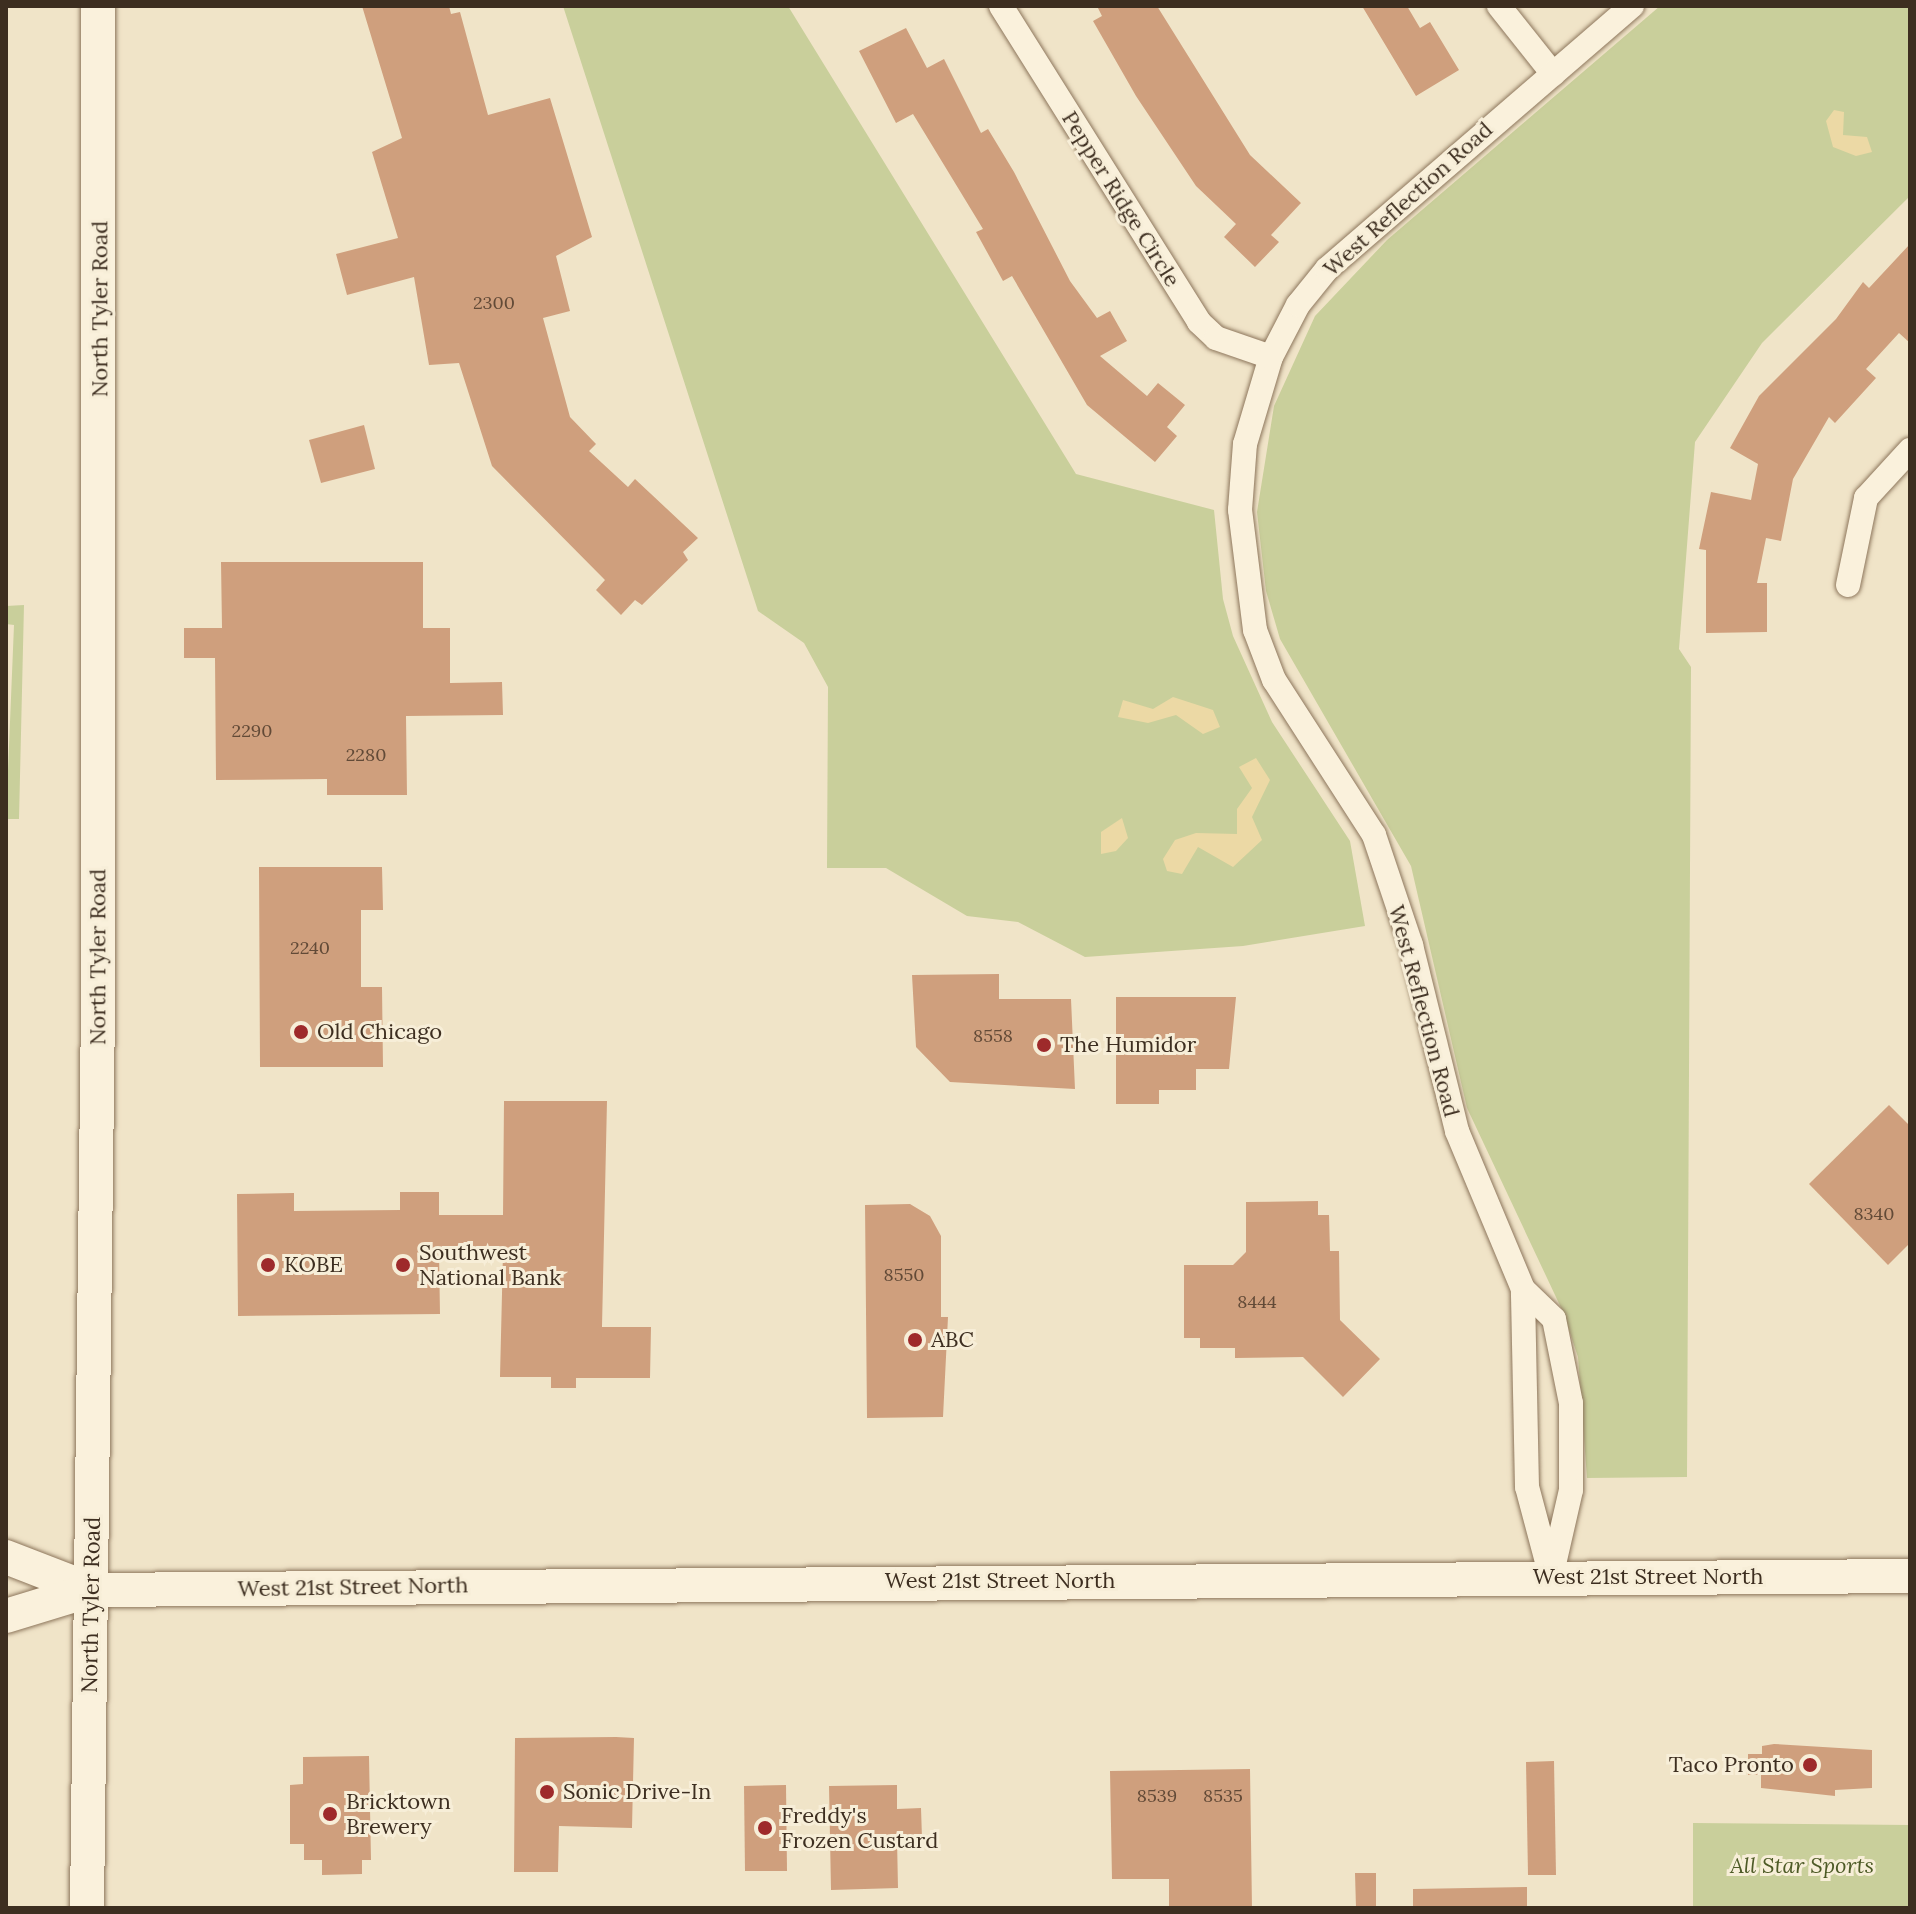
<!DOCTYPE html>
<html>
<head>
<meta charset="utf-8">
<style>
  body { margin:0 }
  #map { position:relative; width:1916px; height:1914px; overflow:hidden; background:#f0e4c8; font-family:Lora,serif }
  div>[style] { position:absolute }
  .green>* { inset:0; background:#c9cf9b }
  .sand>* { inset:0; background:#ecd9a5 }
  .building>* { inset:0; background:#cf9f7d }
  .roads { filter:drop-shadow(0 0 2px #8d765c) drop-shadow(0 0 2px #8d765c) }
  .minor>* { height:24px; margin:-12px; padding:0 12px; transform-origin:12px; border-radius:12px; background:#faf1dc }
  .secondary>* { height:34px; margin:-17px; padding:0 17px; transform-origin:17px; border-radius:17px; background:#faf1dc }
  .dots>* { width:22px; height:22px; translate:-50% -50%; box-sizing:border-box; border:4px solid #f7eed8; border-radius:50% }
  span { translate:-50% -50%; white-space:nowrap; text-align:center; line-height:1.15; -webkit-text-stroke:6px #f7eed8; paint-order:stroke }
  .number-label { font-size:18px; color:#624a37 }
  .number-label span { -webkit-text-stroke-width:0 }
  .street-label { font-size:22px; color:#3d2e20 }
  .poi-label { font-size:22px; color:#3d2e20 }
  .left { translate:0 -50%; text-align:left }
  .right { translate:-100% -50%; text-align:right }
  .park-label { font-size:22px; color:#4d5a26; font-style:italic }
  .frame { position:absolute; inset:0; border:8px solid #3d2e20; pointer-events:none }
</style>
</head>
<body>
<div id="map">
  <div class="green">
    <div style="clip-path:polygon(563px 6px,788px 6px,1076px 474px,1214px 510px,1223px 599px,1233px 636px,1272px 722px,1350px 841px,1365px 926px,1243px 946px,1085px 957px,1018px 922px,967px 916px,886px 868px,827px 868px,828px 687px,804px 643px,758px 611px)"></div>
    <div style="clip-path:polygon(1660px 6px,1910px 6px,1910px 196px,1762px 343px,1695px 442px,1679px 649px,1691px 667px,1687px 1477px,1587px 1478px,1578px 1357px,1563px 1312px,1467px 1108px,1411px 866px,1280px 639px,1266px 591px,1257px 512px,1274px 406px,1315px 316px,1387px 240px)"></div>
    <div style="clip-path:polygon(24px 605px,19px 819px,6px 819px,14px 625px,6px 624px,6px 606px)"></div>
    <div style="clip-path:polygon(1693px 1823px,1910px 1825px,1910px 1908px,1693px 1908px)"></div>
  </div>
  <div class="sand">
    <div style="clip-path:polygon(1834px 110px,1844px 112px,1843px 135px,1867px 137px,1872px 152px,1856px 156px,1833px 147px,1826px 121px)"></div>
    <div style="clip-path:polygon(1173px 697px,1213px 710px,1220px 727px,1203px 734px,1176px 715px,1148px 723px,1118px 717px,1123px 700px,1153px 709px)"></div>
    <div style="clip-path:polygon(1256px 758px,1270px 780px,1252px 817px,1262px 840px,1233px 867px,1198px 847px,1182px 874px,1167px 871px,1163px 859px,1175px 840px,1196px 833px,1237px 834px,1237px 809px,1252px 788px,1239px 767px)"></div>
    <div style="clip-path:polygon(1122px 818px,1128px 838px,1116px 851px,1101px 854px,1101px 832px)"></div>
  </div>
  <div class="building">
    <div style="clip-path:polygon(362px 6px,449px 6px,451px 14px,460px 12px,488px 115px,550px 98px,592px 237px,556px 256px,570px 311px,543px 318px,570px 417px,596px 444px,589px 451px,628px 487px,635px 479px,698px 538px,683px 552px,688px 560px,642px 605px,635px 600px,621px 615px,596px 590px,605px 580px,492px 466px,459px 363px,429px 365px,414px 277px,347px 295px,336px 254px,398px 238px,372px 152px,402px 138px)"></div>
    <div style="clip-path:polygon(1097px 6px,1157px 6px,1250px 155px,1301px 203px,1271px 235px,1279px 242px,1255px 267px,1224px 237px,1236px 224px,1196px 186px,1136px 96px,1093px 21px,1102px 16px)"></div>
    <div style="clip-path:polygon(1362px 6px,1407px 6px,1420px 28px,1430px 22px,1459px 70px,1416px 96px)"></div>
    <div style="clip-path:polygon(906px 28px,927px 68px,944px 59px,981px 133px,988px 129px,1014px 172px,1070px 281px,1097px 318px,1110px 311px,1127px 341px,1100px 356px,1147px 396px,1158px 383px,1185px 405px,1167px 427px,1177px 436px,1155px 462px,1087px 405px,1012px 276px,1003px 281px,976px 232px,983px 229px,913px 114px,896px 123px,859px 51px)"></div>
    <div style="clip-path:polygon(1910px 244px,1910px 343px,1899px 333px,1866px 369px,1876px 378px,1835px 423px,1829px 417px,1793px 479px,1781px 541px,1766px 538px,1757px 583px,1767px 583px,1767px 632px,1706px 633px,1706px 550px,1699px 549px,1711px 492px,1751px 500px,1758px 464px,1730px 448px,1759px 396px,1836px 319px,1863px 282px,1869px 288px)"></div>
    <div style="clip-path:polygon(364px 425px,375px 469px,321px 483px,309px 440px)"></div>
    <div style="clip-path:polygon(221px 562px,423px 562px,423px 628px,450px 628px,450px 683px,502px 682px,503px 715px,406px 716px,407px 795px,327px 795px,327px 779px,216px 780px,215px 658px,184px 658px,184px 628px,222px 628px)"></div>
    <div style="clip-path:polygon(259px 867px,382px 867px,383px 910px,361px 910px,361px 987px,382px 987px,383px 1067px,260px 1067px)"></div>
    <div style="clip-path:polygon(999px 974px,999px 999px,1071px 999px,1075px 1089px,950px 1082px,916px 1047px,912px 975px)"></div>
    <div style="clip-path:polygon(1116px 997px,1236px 997px,1229px 1069px,1196px 1069px,1196px 1090px,1159px 1090px,1159px 1104px,1116px 1104px)"></div>
    <div style="clip-path:polygon(504px 1101px,607px 1101px,602px 1327px,651px 1327px,650px 1378px,576px 1378px,576px 1388px,551px 1388px,551px 1377px,500px 1377px,503px 1252px,439px 1252px,440px 1314px,238px 1316px,237px 1194px,294px 1193px,294px 1211px,400px 1210px,400px 1192px,439px 1192px,439px 1215px,503px 1215px)"></div>
    <div style="clip-path:polygon(1889px 1105px,1910px 1126px,1910px 1243px,1888px 1265px,1809px 1184px)"></div>
    <div style="clip-path:polygon(1318px 1201px,1318px 1215px,1329px 1215px,1330px 1251px,1339px 1251px,1340px 1320px,1380px 1359px,1343px 1397px,1303px 1357px,1235px 1358px,1235px 1348px,1200px 1348px,1200px 1338px,1184px 1338px,1184px 1265px,1233px 1265px,1246px 1252px,1246px 1202px)"></div>
    <div style="clip-path:polygon(910px 1204px,930px 1216px,941px 1236px,941px 1317px,948px 1317px,943px 1417px,867px 1418px,865px 1205px)"></div>
    <div style="clip-path:polygon(616px 1737px,634px 1738px,632px 1828px,559px 1826px,558px 1872px,514px 1872px,515px 1738px)"></div>
    <div style="clip-path:polygon(1774px 1744px,1872px 1750px,1872px 1788px,1835px 1790px,1835px 1796px,1761px 1788px,1761px 1775px,1748px 1775px,1748px 1754px,1762px 1754px,1762px 1746px)"></div>
    <div style="clip-path:polygon(369px 1756px,371px 1860px,362px 1860px,362px 1874px,322px 1875px,322px 1860px,304px 1860px,304px 1844px,290px 1844px,290px 1785px,303px 1784px,303px 1757px)"></div>
    <div style="clip-path:polygon(1554px 1761px,1556px 1875px,1528px 1875px,1526px 1762px)"></div>
    <div style="clip-path:polygon(1250px 1769px,1252px 1908px,1169px 1908px,1169px 1879px,1112px 1879px,1110px 1771px)"></div>
    <div style="clip-path:polygon(786px 1785px,787px 1871px,745px 1871px,744px 1786px)"></div>
    <div style="clip-path:polygon(897px 1785px,897px 1809px,921px 1808px,922px 1838px,897px 1839px,898px 1888px,831px 1890px,829px 1786px)"></div>
    <div style="clip-path:polygon(1355px 1873px,1376px 1873px,1376px 1908px,1356px 1908px)"></div>
    <div style="clip-path:polygon(1527px 1887px,1527px 1908px,1413px 1908px,1413px 1889px)"></div>
  </div>
  <div class="roads">
    <div class="minor">
      <div style="left:1001px;top:6px;width:373px;rotate:57.9deg"></div>
      <div style="left:1199px;top:322px;width:23px;rotate:43deg"></div>
      <div style="left:1216px;top:338px;width:58px;rotate:19.1deg"></div>
      <div style="left:1499px;top:6px;width:87px;rotate:51.5deg"></div>
      <div style="left:1848px;top:585px;width:89px;rotate:-78.3deg"></div>
      <div style="left:1866px;top:498px;width:65px;rotate:-47.5deg"></div>
      <div style="left:1523px;top:1289px;width:171px;rotate:-112.7deg"></div>
      <div style="left:1457px;top:1131px;width:192px;rotate:-103.9deg"></div>
      <div style="left:1411px;top:945px;width:116px;rotate:-108.6deg"></div>
      <div style="left:1374px;top:835px;width:184px;rotate:-122.8deg"></div>
      <div style="left:1274px;top:680px;width:53px;rotate:-110.8deg"></div>
      <div style="left:1255px;top:630px;width:121px;rotate:-97.1deg"></div>
      <div style="left:1240px;top:510px;width:66px;rotate:-85.7deg"></div>
      <div style="left:1245px;top:444px;width:91px;rotate:-73.4deg"></div>
      <div style="left:1271px;top:357px;width:59px;rotate:-62.6deg"></div>
      <div style="left:1298px;top:305px;width:46px;rotate:-51.1deg"></div>
      <div style="left:1327px;top:269px;width:403px;rotate:-40.8deg"></div>
      <div style="left:1523px;top:1289px;width:43px;rotate:44.1deg"></div>
      <div style="left:1554px;top:1319px;width:86px;rotate:78.6deg"></div>
      <div style="left:1571px;top:1403px;width:87px;rotate:90deg"></div>
      <div style="left:1571px;top:1490px;width:89px;rotate:102.9deg"></div>
      <div style="left:1551px;top:1577px;width:93px;rotate:-104.9deg"></div>
      <div style="left:1527px;top:1487px;width:198px;rotate:-91.2deg"></div>
    </div>
    <div class="secondary">
      <div style="left:6px;top:1557px;width:91px;rotate:21.2deg"></div>
      <div style="left:6px;top:1616px;width:89px;rotate:-17deg"></div>
      <div style="left:91px;top:1590px;width:1819px;rotate:-0.44deg"></div>
      <div style="left:87px;top:1908px;width:905px;rotate:-89.3deg"></div>
      <div style="left:98px;top:1003px;width:997px;rotate:-90deg"></div>
    </div>
  </div>
  <div class="dots">
    <div style="left:301px;top:1032px;background:#9e2a2b"></div>
    <div style="left:1044px;top:1045px;background:#9e2a2b"></div>
    <div style="left:268px;top:1265px;background:#9e2a2b"></div>
    <div style="left:403px;top:1265px;background:#9e2a2b"></div>
    <div style="left:915px;top:1340px;background:#9e2a2b"></div>
    <div style="left:1810px;top:1765px;background:#9e2a2b"></div>
    <div style="left:547px;top:1792px;background:#9e2a2b"></div>
    <div style="left:330px;top:1814px;background:#9e2a2b"></div>
    <div style="left:765px;top:1828px;background:#9e2a2b"></div>
  </div>
  <div class="number-label">
    <span style="left:494px;top:303px">2300</span>
    <span style="left:252px;top:731px">2290</span>
    <span style="left:366px;top:755px">2280</span>
    <span style="left:310px;top:948px">2240</span>
    <span style="left:993px;top:1036px">8558</span>
    <span style="left:1874px;top:1214px">8340</span>
    <span style="left:904px;top:1275px">8550</span>
    <span style="left:1257px;top:1302px">8444</span>
    <span style="left:1157px;top:1796px">8539</span>
    <span style="left:1223px;top:1796px">8535</span>
  </div>
  <div class="street-label">
    <span style="left:1121px;top:199px;rotate:58deg">Pepper Ridge Circle</span>
    <span style="left:1408px;top:199px;rotate:-42deg">West Reflection Road</span>
    <span style="left:100px;top:309px;rotate:-90deg">North Tyler Road</span>
    <span style="left:98px;top:957px;rotate:-90deg">North Tyler Road</span>
    <span style="left:1424px;top:1011px;rotate:75deg">West Reflection Road</span>
    <span style="left:1648px;top:1577px">West 21st Street North</span>
    <span style="left:1000px;top:1581px">West 21st Street North</span>
    <span style="left:353px;top:1587px;rotate:-1deg">West 21st Street North</span>
    <span style="left:91px;top:1605px;rotate:-89deg">North Tyler Road</span>
  </div>
  <div class="poi-label">
    <span class="left" style="left:317px;top:1032px">Old Chicago</span>
    <span class="left" style="left:1060px;top:1045px">The Humidor</span>
    <span class="left" style="left:419px;top:1265px">Southwest<br>National Bank</span>
    <span class="left" style="left:284px;top:1265px">KOBE</span>
    <span class="left" style="left:931px;top:1340px">ABC</span>
    <span class="right" style="left:1794px;top:1765px">Taco Pronto</span>
    <span class="left" style="left:563px;top:1792px">Sonic Drive-In</span>
    <span class="left" style="left:346px;top:1814px">Bricktown<br>Brewery</span>
    <span class="left" style="left:781px;top:1828px">Freddy's<br>Frozen Custard</span>
  </div>
  <div class="park-label">
    <span style="left:1802px;top:1866px">All Star Sports</span>
  </div>
  <div class="frame"></div>
</div>
</body>
</html>
